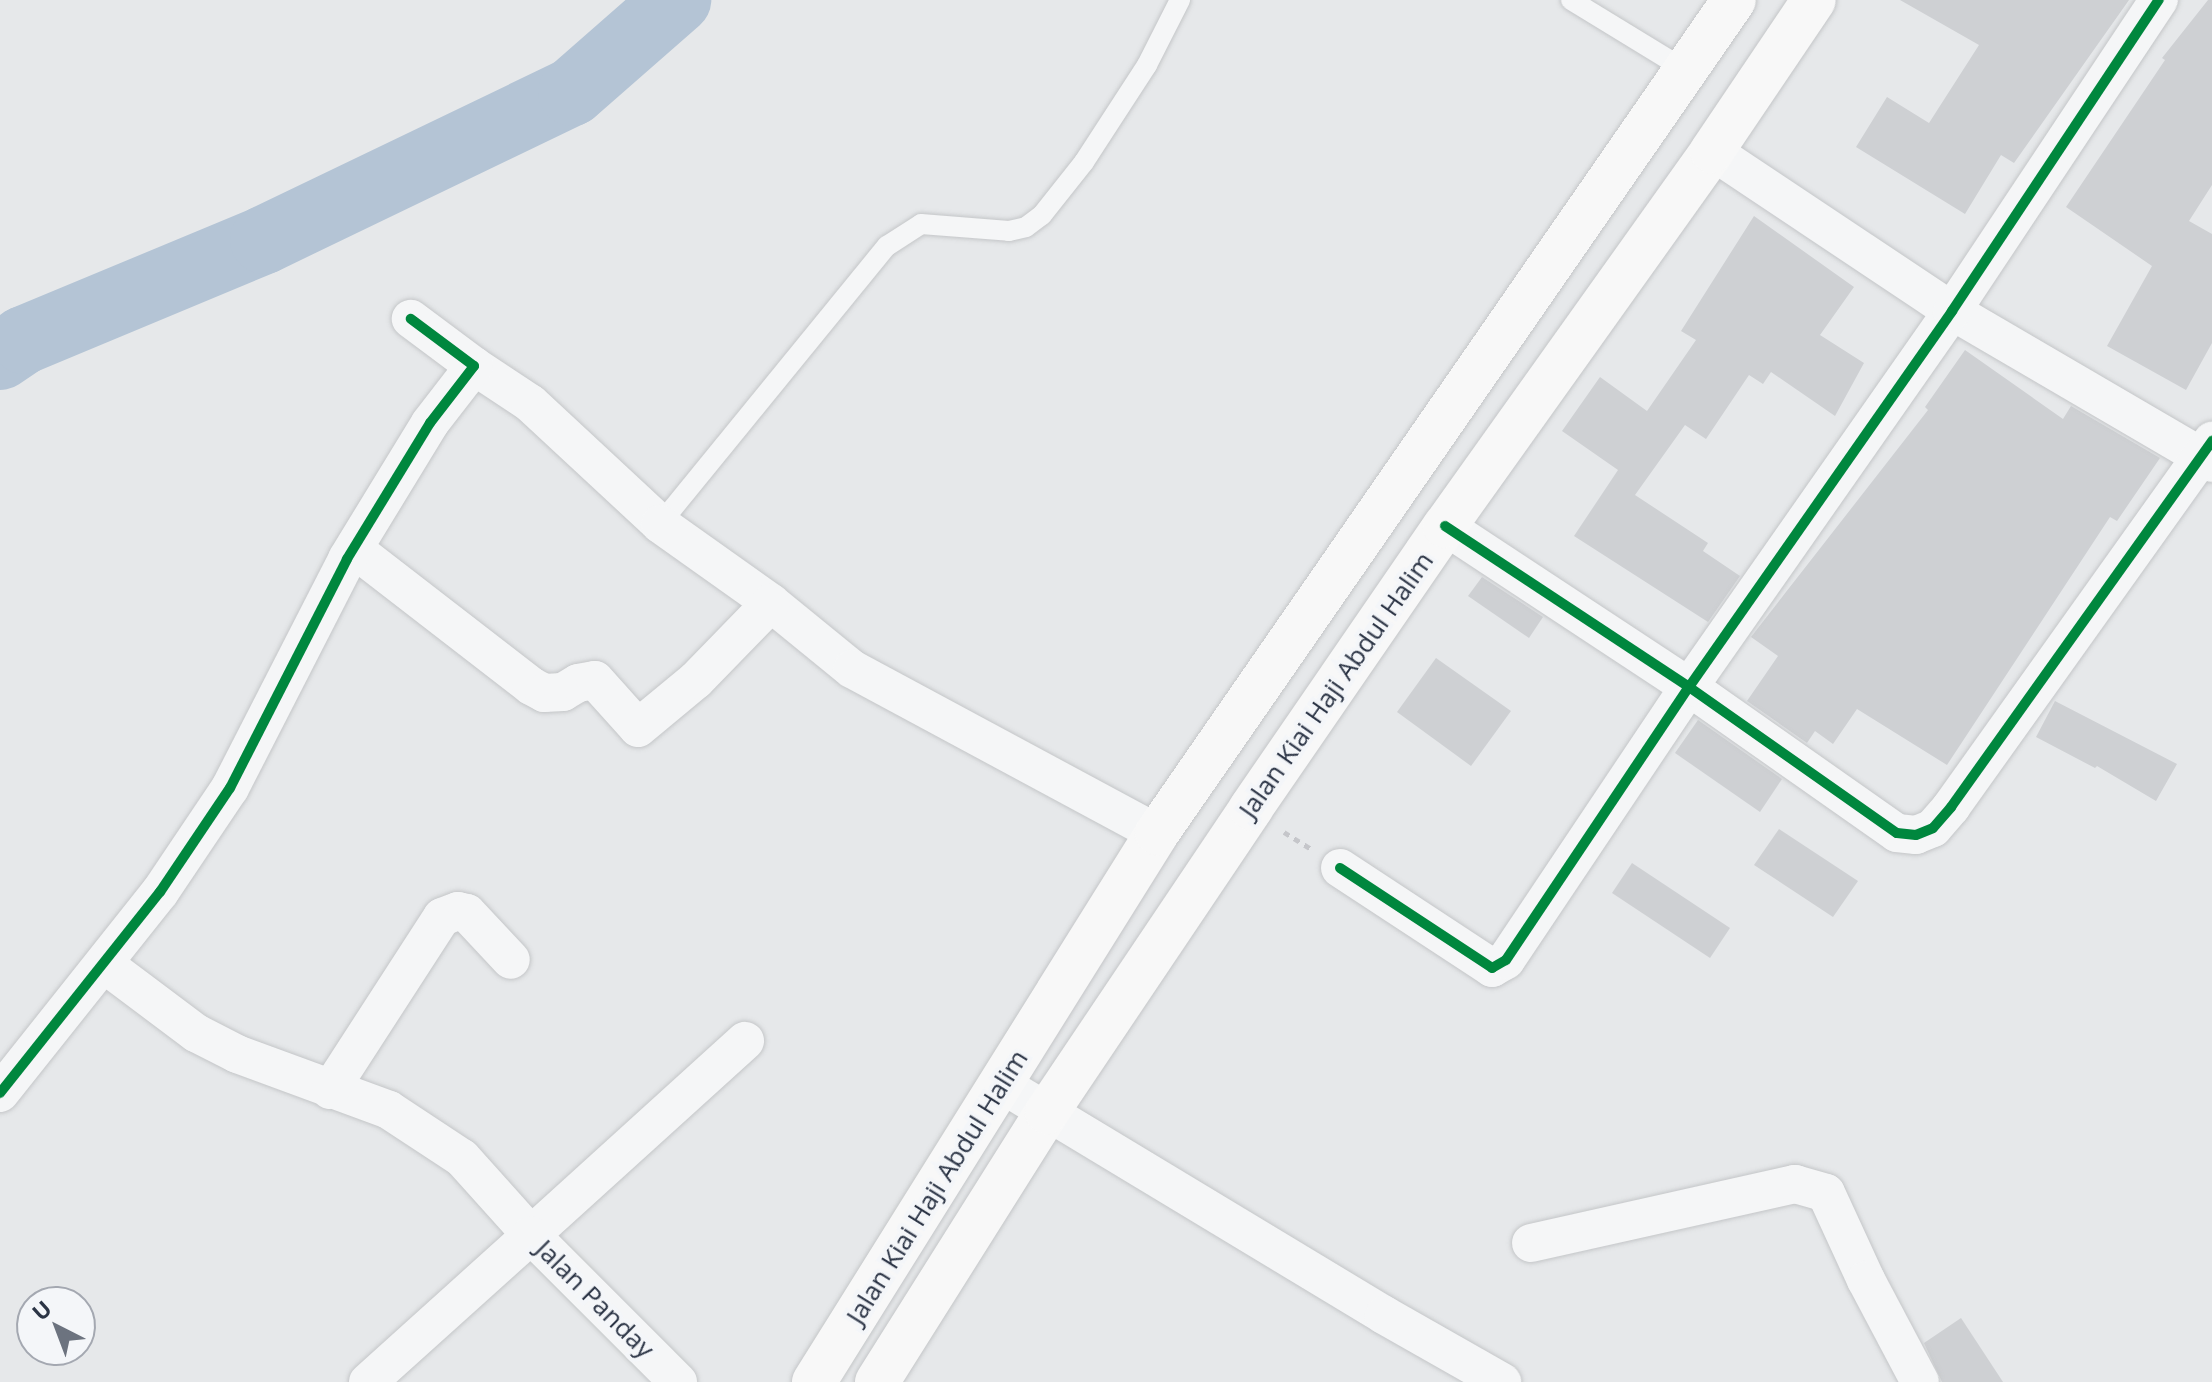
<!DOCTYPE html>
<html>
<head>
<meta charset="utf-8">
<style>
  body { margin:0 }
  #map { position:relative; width:2212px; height:1382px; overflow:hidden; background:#e6e8ea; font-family:"Open Sans",sans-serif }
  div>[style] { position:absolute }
  .river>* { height:68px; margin:-34px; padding:0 34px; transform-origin:34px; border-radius:34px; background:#b4c4d5 }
  .building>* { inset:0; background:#ced0d3 }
  .path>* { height:5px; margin-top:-2.5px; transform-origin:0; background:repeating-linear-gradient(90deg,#c5c6ca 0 6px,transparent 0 12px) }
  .roads { filter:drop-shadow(0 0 2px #c4c6c8) drop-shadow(0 0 2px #c4c6c8) }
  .lane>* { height:20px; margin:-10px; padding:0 10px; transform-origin:10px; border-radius:10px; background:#f5f6f7 }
  .street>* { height:38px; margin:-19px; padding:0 19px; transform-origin:19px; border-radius:19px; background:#f5f6f7 }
  .primary>* { height:44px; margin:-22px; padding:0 22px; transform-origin:22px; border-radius:22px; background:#f8f8f8 }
  .cycleway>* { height:10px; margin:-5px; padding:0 5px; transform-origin:5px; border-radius:5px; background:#00873e }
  span { translate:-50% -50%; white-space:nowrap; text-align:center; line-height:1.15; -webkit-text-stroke:8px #f4f6f9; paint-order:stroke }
  .street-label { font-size:26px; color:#2b3445 }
  .north { position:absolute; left:16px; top:1286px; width:80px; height:80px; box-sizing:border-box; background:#f4f6f9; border:2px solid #a4a8b1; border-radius:50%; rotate:318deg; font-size:22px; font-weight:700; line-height:32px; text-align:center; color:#2b3445 }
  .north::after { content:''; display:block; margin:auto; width:28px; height:36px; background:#6c737f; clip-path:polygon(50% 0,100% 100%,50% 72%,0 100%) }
</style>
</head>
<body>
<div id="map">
  <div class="river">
    <div style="left:0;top:356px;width:29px;rotate:-34deg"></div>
    <div style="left:24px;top:340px;width:260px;rotate:-22.6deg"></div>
    <div style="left:264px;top:240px;width:342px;rotate:-25.7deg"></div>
    <div style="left:572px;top:92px;width:140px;rotate:-41.2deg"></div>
  </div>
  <div class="building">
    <div style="clip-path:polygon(1900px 0,2129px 0,2014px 163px,2001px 155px,1965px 214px,1856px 147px,1887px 97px,1929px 123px,1979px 45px)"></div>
    <div style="clip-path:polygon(2208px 0,2212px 0,2212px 185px,2189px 221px,2212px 234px,2212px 343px,2186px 390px,2107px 346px,2152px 266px,2066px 207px,2165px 60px,2162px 58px)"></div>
    <div style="clip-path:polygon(1754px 216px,1854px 287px,1820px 335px,1864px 363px,1835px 416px,1771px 372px,1763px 384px,1749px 375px,1706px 439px,1685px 425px,1635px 495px,1708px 543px,1703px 551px,1740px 576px,1708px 622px,1574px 536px,1618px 470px,1562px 431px,1600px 377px,1647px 411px,1696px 340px,1681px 331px)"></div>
    <div style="clip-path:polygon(1965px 350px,2063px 419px,2071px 406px,2160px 458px,2117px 521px,2110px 517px,1947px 765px,1857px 709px,1833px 744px,1815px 731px,1807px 743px,1747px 701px,1778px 656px,1751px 637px,1928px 410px,1925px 407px)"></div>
    <div style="clip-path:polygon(1482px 577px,1543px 617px,1529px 638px,1468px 596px)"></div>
    <div style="clip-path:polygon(1436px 658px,1511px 711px,1471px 766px,1397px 712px)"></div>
    <div style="clip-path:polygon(2055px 701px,2177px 764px,2156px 801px,2097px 766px,2095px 768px,2036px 737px)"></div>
    <div style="clip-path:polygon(1698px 720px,1782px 779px,1760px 812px,1675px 753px)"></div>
    <div style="clip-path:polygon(1779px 829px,1858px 881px,1833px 917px,1754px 865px)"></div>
    <div style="clip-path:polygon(1632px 863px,1730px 928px,1710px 958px,1612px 893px)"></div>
    <div style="clip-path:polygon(1961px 1318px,2003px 1382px,1942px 1382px,1924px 1343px)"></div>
  </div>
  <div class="path">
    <div style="left:1284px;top:832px;width:31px;rotate:32deg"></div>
  </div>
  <div class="roads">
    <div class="lane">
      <div style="left:1571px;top:0;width:132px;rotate:31.4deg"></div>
      <div style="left:660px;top:524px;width:359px;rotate:-50.8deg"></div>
      <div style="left:887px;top:246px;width:40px;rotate:-32.9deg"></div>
      <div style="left:921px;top:224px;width:88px;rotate:4.5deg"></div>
      <div style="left:1009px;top:231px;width:17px;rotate:-13deg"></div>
      <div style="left:1026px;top:227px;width:20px;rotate:-37deg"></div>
      <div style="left:1042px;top:215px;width:68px;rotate:-51.6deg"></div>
      <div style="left:1084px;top:162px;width:116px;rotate:-57deg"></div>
      <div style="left:1147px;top:65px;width:73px;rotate:-63.1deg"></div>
    </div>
    <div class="street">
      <div style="left:1712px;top:151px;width:288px;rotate:33.7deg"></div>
      <div style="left:1952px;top:311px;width:301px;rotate:30.3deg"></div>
      <div style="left:474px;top:366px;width:67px;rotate:33.5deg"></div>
      <div style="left:530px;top:403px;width:178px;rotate:42.9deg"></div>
      <div style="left:660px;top:524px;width:136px;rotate:35.4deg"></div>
      <div style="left:771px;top:603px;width:104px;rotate:39.2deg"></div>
      <div style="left:852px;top:669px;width:346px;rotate:28.3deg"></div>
      <div style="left:1445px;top:526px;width:292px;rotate:33.4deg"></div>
      <div style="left:1689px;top:687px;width:254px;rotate:35.1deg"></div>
      <div style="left:1897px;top:833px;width:19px;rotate:6deg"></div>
      <div style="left:1916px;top:835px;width:18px;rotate:-22deg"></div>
      <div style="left:1933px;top:828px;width:28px;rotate:-49deg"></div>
      <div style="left:1951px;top:807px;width:450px;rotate:-54.5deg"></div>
      <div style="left:354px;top:549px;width:224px;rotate:37.7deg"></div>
      <div style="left:531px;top:686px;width:15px;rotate:28deg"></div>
      <div style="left:544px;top:693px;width:19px;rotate:-3deg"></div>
      <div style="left:563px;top:692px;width:17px;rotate:-31deg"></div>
      <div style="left:578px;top:683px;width:17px;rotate:-10deg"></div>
      <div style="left:595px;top:680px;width:64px;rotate:48.1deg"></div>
      <div style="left:638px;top:728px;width:75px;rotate:-39.6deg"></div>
      <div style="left:696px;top:680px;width:107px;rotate:-45.8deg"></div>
      <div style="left:1340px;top:868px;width:182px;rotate:33.3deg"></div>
      <div style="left:1492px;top:968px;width:16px;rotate:-30deg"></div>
      <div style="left:1506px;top:960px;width:329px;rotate:-56.2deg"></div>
      <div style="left:1689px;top:687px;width:459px;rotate:-55deg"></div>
      <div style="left:1952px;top:311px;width:374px;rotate:-56.4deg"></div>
      <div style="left:104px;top:964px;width:115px;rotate:36.9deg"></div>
      <div style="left:196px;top:1033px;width:46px;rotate:27.1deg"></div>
      <div style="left:237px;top:1054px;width:162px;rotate:20.2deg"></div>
      <div style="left:389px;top:1110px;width:87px;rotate:33.3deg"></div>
      <div style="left:462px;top:1158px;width:103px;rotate:48.1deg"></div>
      <div style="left:531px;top:1235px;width:289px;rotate:-42.2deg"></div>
      <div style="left:1003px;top:1085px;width:445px;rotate:31.1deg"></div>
      <div style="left:1384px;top:1315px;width:136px;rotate:29.6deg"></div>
      <div style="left:330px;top:1090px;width:206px;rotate:-57.1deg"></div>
      <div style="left:442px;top:917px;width:17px;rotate:-21deg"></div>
      <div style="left:458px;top:911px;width:9px;rotate:13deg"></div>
      <div style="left:467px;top:913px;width:64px;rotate:46.9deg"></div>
      <div style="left:0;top:1093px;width:257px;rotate:-51.5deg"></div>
      <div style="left:160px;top:892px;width:125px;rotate:-56.1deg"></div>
      <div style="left:230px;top:788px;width:257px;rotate:-62.9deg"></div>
      <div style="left:347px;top:559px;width:159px;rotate:-58.6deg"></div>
      <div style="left:430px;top:423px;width:72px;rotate:-52.3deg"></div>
      <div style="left:474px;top:366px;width:79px;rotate:-143.3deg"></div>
      <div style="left:1531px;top:1243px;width:271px;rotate:-12.6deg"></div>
      <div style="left:1795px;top:1184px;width:32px;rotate:16deg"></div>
      <div style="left:1826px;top:1193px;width:96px;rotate:65.3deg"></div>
      <div style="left:1866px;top:1280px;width:115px;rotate:62.1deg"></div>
      <div style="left:368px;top:1382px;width:219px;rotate:-42deg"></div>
      <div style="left:531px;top:1235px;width:208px;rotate:45deg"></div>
    </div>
    <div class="primary">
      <div style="left:814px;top:1382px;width:647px;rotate:-58deg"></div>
      <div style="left:1157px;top:833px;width:1013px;rotate:-55.29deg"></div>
      <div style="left:877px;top:1382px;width:319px;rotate:-57.8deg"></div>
      <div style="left:1047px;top:1112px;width:366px;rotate:-56.1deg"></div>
      <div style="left:1251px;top:808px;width:342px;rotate:-55.5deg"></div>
      <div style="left:1445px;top:526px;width:460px;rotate:-54.5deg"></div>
      <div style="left:1712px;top:151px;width:182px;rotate:-56deg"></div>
    </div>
  </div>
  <div class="cycleway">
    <div style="left:1445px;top:526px;width:292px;rotate:33.4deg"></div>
    <div style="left:1689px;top:687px;width:254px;rotate:35.1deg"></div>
    <div style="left:1897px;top:833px;width:19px;rotate:6deg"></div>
    <div style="left:1916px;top:835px;width:18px;rotate:-22deg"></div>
    <div style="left:1933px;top:828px;width:28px;rotate:-49deg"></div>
    <div style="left:1951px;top:807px;width:450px;rotate:-54.5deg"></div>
    <div style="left:1340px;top:868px;width:182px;rotate:33.3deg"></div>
    <div style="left:1492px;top:968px;width:16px;rotate:-30deg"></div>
    <div style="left:1506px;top:960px;width:329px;rotate:-56.2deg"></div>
    <div style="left:1689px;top:687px;width:459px;rotate:-55deg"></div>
    <div style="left:1952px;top:311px;width:374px;rotate:-56.4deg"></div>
    <div style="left:0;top:1093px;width:257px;rotate:-51.5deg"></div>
    <div style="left:160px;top:892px;width:125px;rotate:-56.1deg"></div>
    <div style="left:230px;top:788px;width:257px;rotate:-62.9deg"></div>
    <div style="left:347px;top:559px;width:159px;rotate:-58.6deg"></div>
    <div style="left:430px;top:423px;width:72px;rotate:-52.3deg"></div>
    <div style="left:474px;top:366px;width:79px;rotate:-143.3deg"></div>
  </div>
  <div class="street-label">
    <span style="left:1336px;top:685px;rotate:-55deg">Jalan Kiai Haji Abdul Halim</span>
    <span style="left:937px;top:1187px;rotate:-58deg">Jalan Kiai Haji Abdul Halim</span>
    <span style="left:595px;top:1299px;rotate:45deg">Jalan Panday</span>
  </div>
  <div class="north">U</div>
</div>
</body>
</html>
